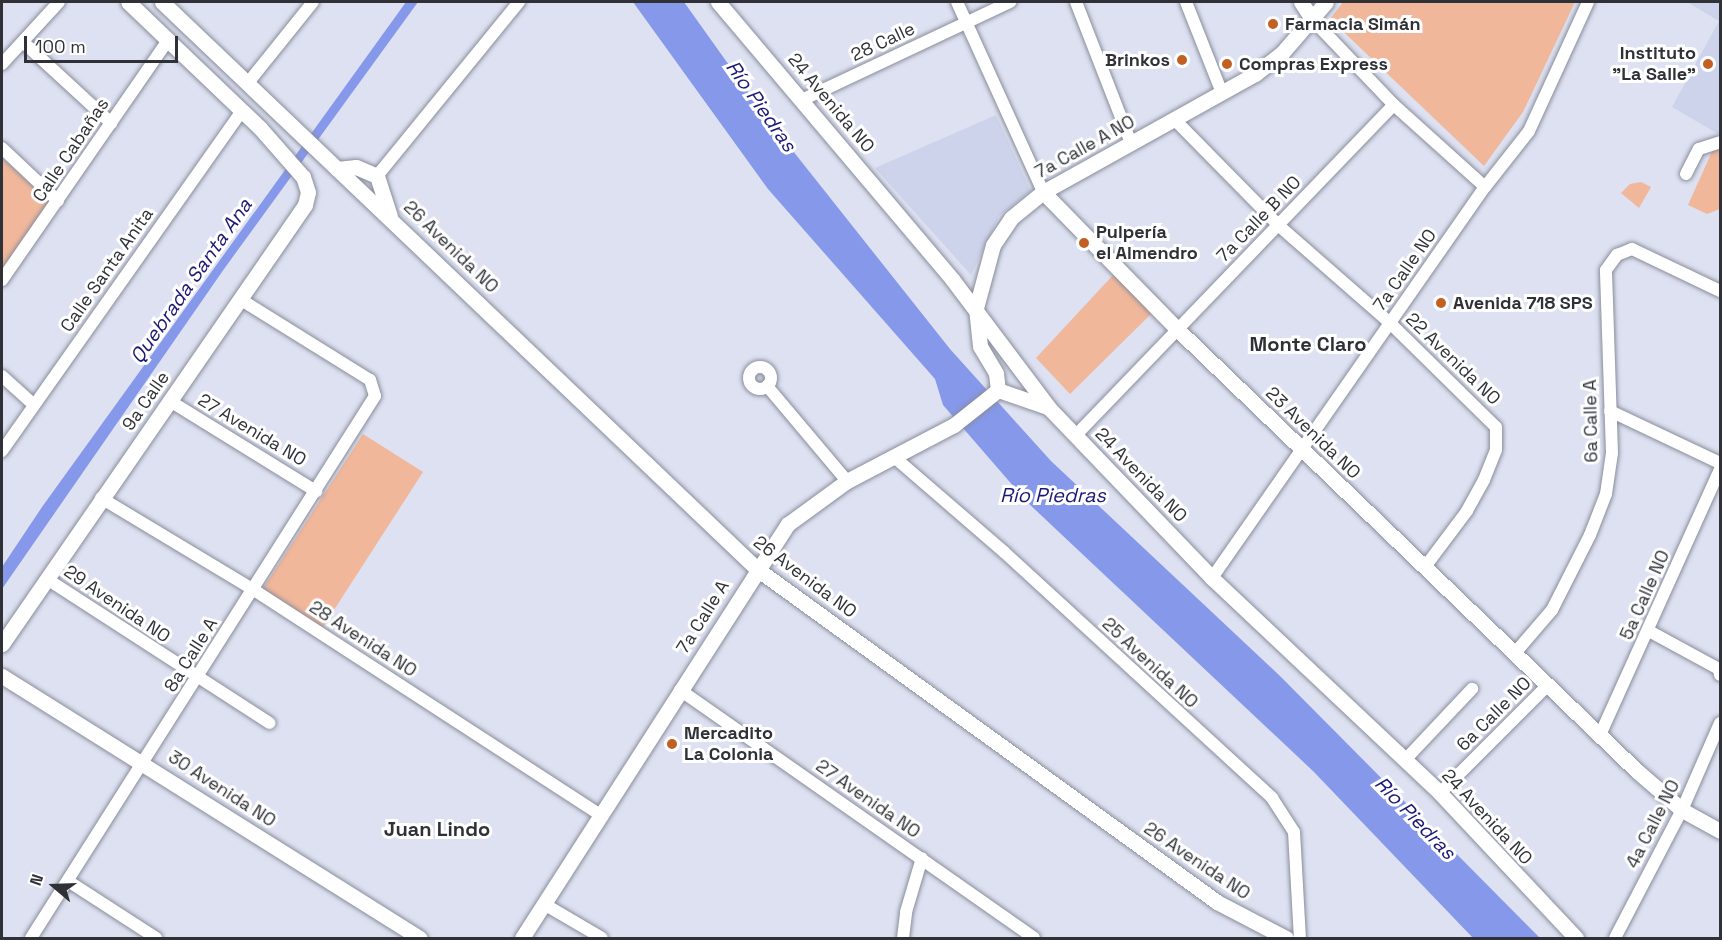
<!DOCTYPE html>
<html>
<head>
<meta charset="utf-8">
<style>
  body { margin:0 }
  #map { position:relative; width:1722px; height:940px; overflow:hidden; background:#dde1f1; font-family:"Space Grotesk",sans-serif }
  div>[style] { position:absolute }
  .built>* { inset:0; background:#cdd3ea }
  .green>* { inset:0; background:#f0b79b }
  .water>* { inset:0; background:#8598ea }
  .roads { filter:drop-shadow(0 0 2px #898d9b) drop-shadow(0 0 2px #898d9b) }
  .minor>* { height:12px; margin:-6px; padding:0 6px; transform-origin:6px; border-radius:6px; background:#fff }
  .minor>.ring { margin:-6px; padding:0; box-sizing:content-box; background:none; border:12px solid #fff; border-radius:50% }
  .tertiary>* { height:15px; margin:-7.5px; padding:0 7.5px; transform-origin:7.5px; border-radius:7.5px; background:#fff }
  .dots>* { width:16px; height:16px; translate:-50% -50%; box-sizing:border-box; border:3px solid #fff; border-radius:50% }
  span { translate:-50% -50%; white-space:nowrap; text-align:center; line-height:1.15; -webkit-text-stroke:6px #fff; paint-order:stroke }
  .poi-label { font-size:18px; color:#2f3137; font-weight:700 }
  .left { translate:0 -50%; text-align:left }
  .right { translate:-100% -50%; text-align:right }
  .street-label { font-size:18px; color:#2f3137 }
  .water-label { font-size:20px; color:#1a1877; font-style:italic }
  .neighbourhood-label { font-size:20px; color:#2f3137; font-weight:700 }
  .frame { position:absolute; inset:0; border:3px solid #2f3137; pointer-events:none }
  .north { position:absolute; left:24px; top:856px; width:60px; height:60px; -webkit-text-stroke:4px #fff; paint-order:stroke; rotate:289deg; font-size:16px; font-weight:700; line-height:24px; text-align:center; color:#2f3137 }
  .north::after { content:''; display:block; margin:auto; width:21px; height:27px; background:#2f3137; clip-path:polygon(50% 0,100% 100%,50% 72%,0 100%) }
  .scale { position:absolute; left:24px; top:36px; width:154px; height:27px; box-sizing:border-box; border:3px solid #2f3137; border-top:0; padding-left:8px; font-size:18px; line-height:21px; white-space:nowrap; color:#2f3137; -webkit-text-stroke:4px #fff; paint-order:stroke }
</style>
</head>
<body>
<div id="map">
  <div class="built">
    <div style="clip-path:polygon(1687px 2px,1720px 2px,1720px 135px,1672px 107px,1719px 21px)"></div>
    <div style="clip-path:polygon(996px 115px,1031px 191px,999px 216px,971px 275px,875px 168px)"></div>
  </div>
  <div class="green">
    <div style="clip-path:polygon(1343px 2px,1575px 2px,1523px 112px,1484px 166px,1330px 19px)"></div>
    <div style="clip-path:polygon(1720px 145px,1720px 209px,1707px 214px,1688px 205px,1714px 147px)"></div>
    <div style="clip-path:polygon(2px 158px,50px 201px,2px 270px)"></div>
    <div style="clip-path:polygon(1641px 182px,1651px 187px,1639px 208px,1621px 193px,1630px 184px)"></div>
    <div style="clip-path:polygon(1114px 274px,1152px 313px,1070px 394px,1036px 358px)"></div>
    <div style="clip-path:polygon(363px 434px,423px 472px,323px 627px,262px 590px)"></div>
  </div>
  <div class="water">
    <div style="clip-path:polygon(406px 2px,418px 2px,224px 269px,2px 589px,2px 567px,42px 507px)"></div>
    <div style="clip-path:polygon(633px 2px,684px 2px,766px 117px,950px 349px,1051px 461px,1280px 676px,1540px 938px,1473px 938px,1313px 771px,1027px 502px,943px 405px,935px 379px,768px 189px)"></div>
  </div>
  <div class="roads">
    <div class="minor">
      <div style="left:957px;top:2px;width:209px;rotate:65.6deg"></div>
      <div style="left:1076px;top:2px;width:151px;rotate:68.7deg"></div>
      <div style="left:1186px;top:2px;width:98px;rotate:68.4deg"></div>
      <div style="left:1312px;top:19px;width:119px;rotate:46.4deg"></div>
      <div style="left:1394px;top:105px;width:122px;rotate:42deg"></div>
      <div style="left:23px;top:42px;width:120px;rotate:42.6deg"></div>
      <div style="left:2px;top:64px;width:84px;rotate:-47.4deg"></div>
      <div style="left:247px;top:84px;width:105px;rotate:-51.2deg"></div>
      <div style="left:804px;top:99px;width:228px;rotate:-25.2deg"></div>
      <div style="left:1174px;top:119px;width:148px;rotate:45.5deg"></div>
      <div style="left:1278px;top:225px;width:149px;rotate:41.2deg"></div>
      <div style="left:1390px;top:323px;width:148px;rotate:44.5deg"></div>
      <div style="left:1496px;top:427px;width:23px;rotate:90deg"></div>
      <div style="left:1496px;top:450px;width:32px;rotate:112deg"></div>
      <div style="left:1484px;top:480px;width:35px;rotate:119deg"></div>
      <div style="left:1467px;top:511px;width:70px;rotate:126.9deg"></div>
      <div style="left:2px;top:148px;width:77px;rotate:43.4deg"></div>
      <div style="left:1686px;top:174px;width:28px;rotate:-63deg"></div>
      <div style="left:1699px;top:149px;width:22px;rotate:-18deg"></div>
      <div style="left:377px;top:176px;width:225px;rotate:-50.8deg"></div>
      <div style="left:2px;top:280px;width:292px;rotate:-55.3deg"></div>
      <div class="ring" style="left:749px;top:367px;width:10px;height:10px"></div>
      <div style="left:2px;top:376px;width:42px;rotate:42.1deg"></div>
      <div style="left:767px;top:386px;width:124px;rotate:49.9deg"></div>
      <div style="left:170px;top:401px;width:172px;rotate:31.7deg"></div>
      <div style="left:1610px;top:411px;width:122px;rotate:25.3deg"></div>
      <div style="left:1076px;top:435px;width:458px;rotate:-46.1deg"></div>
      <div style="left:2px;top:451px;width:416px;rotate:-54.8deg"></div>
      <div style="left:894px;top:457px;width:145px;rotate:40.8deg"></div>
      <div style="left:1004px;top:552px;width:364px;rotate:42.5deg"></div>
      <div style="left:1272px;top:798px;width:40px;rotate:57.1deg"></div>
      <div style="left:1294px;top:832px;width:106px;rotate:86.8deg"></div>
      <div style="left:101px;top:498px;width:179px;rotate:31deg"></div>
      <div style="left:254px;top:590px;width:414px;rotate:33deg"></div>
      <div style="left:1212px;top:578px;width:477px;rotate:-55.1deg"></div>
      <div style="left:1485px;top:187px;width:71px;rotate:-51.8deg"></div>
      <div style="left:1529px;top:131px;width:142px;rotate:-65.4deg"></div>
      <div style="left:47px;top:579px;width:265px;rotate:32.9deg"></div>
      <div style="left:1649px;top:631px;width:80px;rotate:28.5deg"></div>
      <div style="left:1719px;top:669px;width:6px;rotate:81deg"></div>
      <div style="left:1515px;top:653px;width:57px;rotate:-49.3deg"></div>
      <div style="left:1552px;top:610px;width:84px;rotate:-63.1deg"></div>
      <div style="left:1590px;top:535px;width:44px;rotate:-68.7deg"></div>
      <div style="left:1606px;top:494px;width:41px;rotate:-81.7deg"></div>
      <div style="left:1612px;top:453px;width:183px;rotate:-91.9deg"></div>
      <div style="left:1606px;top:270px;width:19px;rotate:-54deg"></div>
      <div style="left:1617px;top:255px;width:16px;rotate:-22deg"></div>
      <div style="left:1632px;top:249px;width:98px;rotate:25.5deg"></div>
      <div style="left:680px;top:690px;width:432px;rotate:35deg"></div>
      <div style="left:1600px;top:735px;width:292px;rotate:-65.7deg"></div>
      <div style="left:1405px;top:760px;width:98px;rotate:-46.7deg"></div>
      <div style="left:1440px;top:793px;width:153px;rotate:-45deg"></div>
      <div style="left:68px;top:881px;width:105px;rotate:32.9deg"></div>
      <div style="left:544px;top:904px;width:67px;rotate:30.4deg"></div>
      <div style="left:31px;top:938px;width:642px;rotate:-57.6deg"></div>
      <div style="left:375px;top:396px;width:17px;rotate:-107deg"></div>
      <div style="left:370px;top:380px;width:153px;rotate:-148.1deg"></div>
      <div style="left:903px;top:938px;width:26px;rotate:-83deg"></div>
      <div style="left:906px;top:912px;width:56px;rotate:-73.5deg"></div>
      <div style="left:1615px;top:938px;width:144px;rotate:-62.4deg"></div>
      <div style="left:1682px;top:810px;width:95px;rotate:-66.4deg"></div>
    </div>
    <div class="tertiary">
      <div style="left:162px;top:2px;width:822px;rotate:43.62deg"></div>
      <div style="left:757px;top:569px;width:568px;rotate:35.9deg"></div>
      <div style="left:1217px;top:902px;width:78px;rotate:27.6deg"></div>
      <div style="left:718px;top:2px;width:363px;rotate:49.8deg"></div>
      <div style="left:952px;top:279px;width:163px;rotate:53deg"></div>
      <div style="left:1050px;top:409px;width:234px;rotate:46.2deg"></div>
      <div style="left:1212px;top:578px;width:313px;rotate:43.3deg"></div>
      <div style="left:1440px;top:793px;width:199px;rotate:46.8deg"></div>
      <div style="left:1301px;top:2px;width:20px;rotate:57deg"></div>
      <div style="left:337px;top:169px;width:19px;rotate:-6deg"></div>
      <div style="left:356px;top:167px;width:23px;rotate:23deg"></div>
      <div style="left:377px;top:176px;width:42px;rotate:72deg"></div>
      <div style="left:1043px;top:192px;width:192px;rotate:45.6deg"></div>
      <div style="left:1177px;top:329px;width:638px;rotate:43.86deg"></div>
      <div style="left:1637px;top:771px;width:60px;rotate:40.9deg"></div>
      <div style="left:1682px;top:810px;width:43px;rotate:28.9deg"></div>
      <div style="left:998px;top:390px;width:17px;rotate:-97deg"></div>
      <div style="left:996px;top:373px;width:31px;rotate:-121deg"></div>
      <div style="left:980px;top:346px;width:38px;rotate:-96deg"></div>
      <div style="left:976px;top:308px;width:65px;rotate:-74.9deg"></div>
      <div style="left:993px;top:245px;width:32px;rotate:-56deg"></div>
      <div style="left:1011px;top:218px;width:41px;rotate:-39.1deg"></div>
      <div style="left:1043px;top:192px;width:243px;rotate:-29.1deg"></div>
      <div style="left:1255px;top:74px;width:34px;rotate:-38deg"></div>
      <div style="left:1282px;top:53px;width:67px;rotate:-49.2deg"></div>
      <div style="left:2px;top:644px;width:533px;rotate:-55.39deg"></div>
      <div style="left:305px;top:205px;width:13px;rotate:-77deg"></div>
      <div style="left:308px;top:192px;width:16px;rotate:-108deg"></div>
      <div style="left:303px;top:177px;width:65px;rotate:-131.3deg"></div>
      <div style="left:260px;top:128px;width:182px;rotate:-136.3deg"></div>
      <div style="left:2px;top:676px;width:493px;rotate:32.1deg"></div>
      <div style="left:522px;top:938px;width:492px;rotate:-57.3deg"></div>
      <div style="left:788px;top:524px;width:73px;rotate:-36.1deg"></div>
      <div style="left:847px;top:481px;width:121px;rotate:-27.6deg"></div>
      <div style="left:954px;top:425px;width:56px;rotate:-38.5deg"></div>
      <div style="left:998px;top:390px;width:52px;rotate:19.1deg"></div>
    </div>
  </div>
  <div class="dots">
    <div style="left:1273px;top:24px;background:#c26024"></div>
    <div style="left:1182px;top:60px;background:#c26024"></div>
    <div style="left:1227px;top:64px;background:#c26024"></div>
    <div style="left:1708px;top:64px;background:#c26024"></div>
    <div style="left:1084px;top:243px;background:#c26024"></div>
    <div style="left:1441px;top:303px;background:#c26024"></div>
    <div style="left:672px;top:744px;background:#c26024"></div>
  </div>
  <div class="poi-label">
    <span class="left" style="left:1285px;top:24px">Farmacia Simán</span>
    <span class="right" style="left:1696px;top:64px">Instituto<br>"La Salle"</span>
    <span class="right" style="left:1170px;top:60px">Brinkos</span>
    <span class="left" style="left:1239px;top:64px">Compras Express</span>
    <span class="left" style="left:1096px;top:243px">Pulpería<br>el Almendro</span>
    <span class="left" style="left:1453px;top:303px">Avenida 718 SPS</span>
    <span class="left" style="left:684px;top:744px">Mercadito<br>La Colonia</span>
  </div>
  <div class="street-label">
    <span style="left:883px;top:42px;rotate:-25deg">28 Calle</span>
    <span style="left:831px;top:103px;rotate:50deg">24 Avenida NO</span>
    <span style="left:1085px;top:147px;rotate:-29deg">7a Calle A NO</span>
    <span style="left:71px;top:150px;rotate:-56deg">Calle Cabañas</span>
    <span style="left:1259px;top:219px;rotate:-46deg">7a Calle B NO</span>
    <span style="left:451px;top:247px;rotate:44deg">26 Avenida NO</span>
    <span style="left:107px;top:270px;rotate:-55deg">Calle Santa Anita</span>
    <span style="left:1405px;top:270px;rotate:-55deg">7a Calle NO</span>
    <span style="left:1453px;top:359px;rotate:44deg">22 Avenida NO</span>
    <span style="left:146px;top:401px;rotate:-55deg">9a Calle</span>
    <span style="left:1591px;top:421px;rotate:-91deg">6a Calle A</span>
    <span style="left:252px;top:430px;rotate:31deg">27 Avenida NO</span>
    <span style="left:1313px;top:433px;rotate:44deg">23 Avenida NO</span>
    <span style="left:1141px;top:475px;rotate:46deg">24 Avenida NO</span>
    <span style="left:805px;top:577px;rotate:37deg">26 Avenida NO</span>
    <span style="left:1645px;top:595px;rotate:-66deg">5a Calle NO</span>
    <span style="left:117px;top:604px;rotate:34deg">29 Avenida NO</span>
    <span style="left:703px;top:617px;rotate:-58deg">7a Calle A</span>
    <span style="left:363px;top:639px;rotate:33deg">28 Avenida NO</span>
    <span style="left:191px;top:655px;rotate:-58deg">8a Calle A</span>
    <span style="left:1150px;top:663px;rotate:43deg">25 Avenida NO</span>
    <span style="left:1494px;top:714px;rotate:-45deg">6a Calle NO</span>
    <span style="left:222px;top:789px;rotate:33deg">30 Avenida NO</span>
    <span style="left:868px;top:799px;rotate:35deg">27 Avenida NO</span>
    <span style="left:1487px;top:817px;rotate:47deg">24 Avenida NO</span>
    <span style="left:1653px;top:824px;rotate:-63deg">4a Calle NO</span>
    <span style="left:1197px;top:861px;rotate:34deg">26 Avenida NO</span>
  </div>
  <div class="water-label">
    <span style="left:761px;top:106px;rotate:55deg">Río Piedras</span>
    <span style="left:191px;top:281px;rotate:-55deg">Quebrada Santa Ana</span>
    <span style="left:1053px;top:495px">Río Piedras</span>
    <span style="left:1415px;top:818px;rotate:46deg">Río Piedras</span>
  </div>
  <div class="neighbourhood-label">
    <span style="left:1308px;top:344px">Monte Claro</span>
    <span style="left:437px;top:829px">Juan Lindo</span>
  </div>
  <div class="frame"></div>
  <div class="north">N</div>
  <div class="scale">100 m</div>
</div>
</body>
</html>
